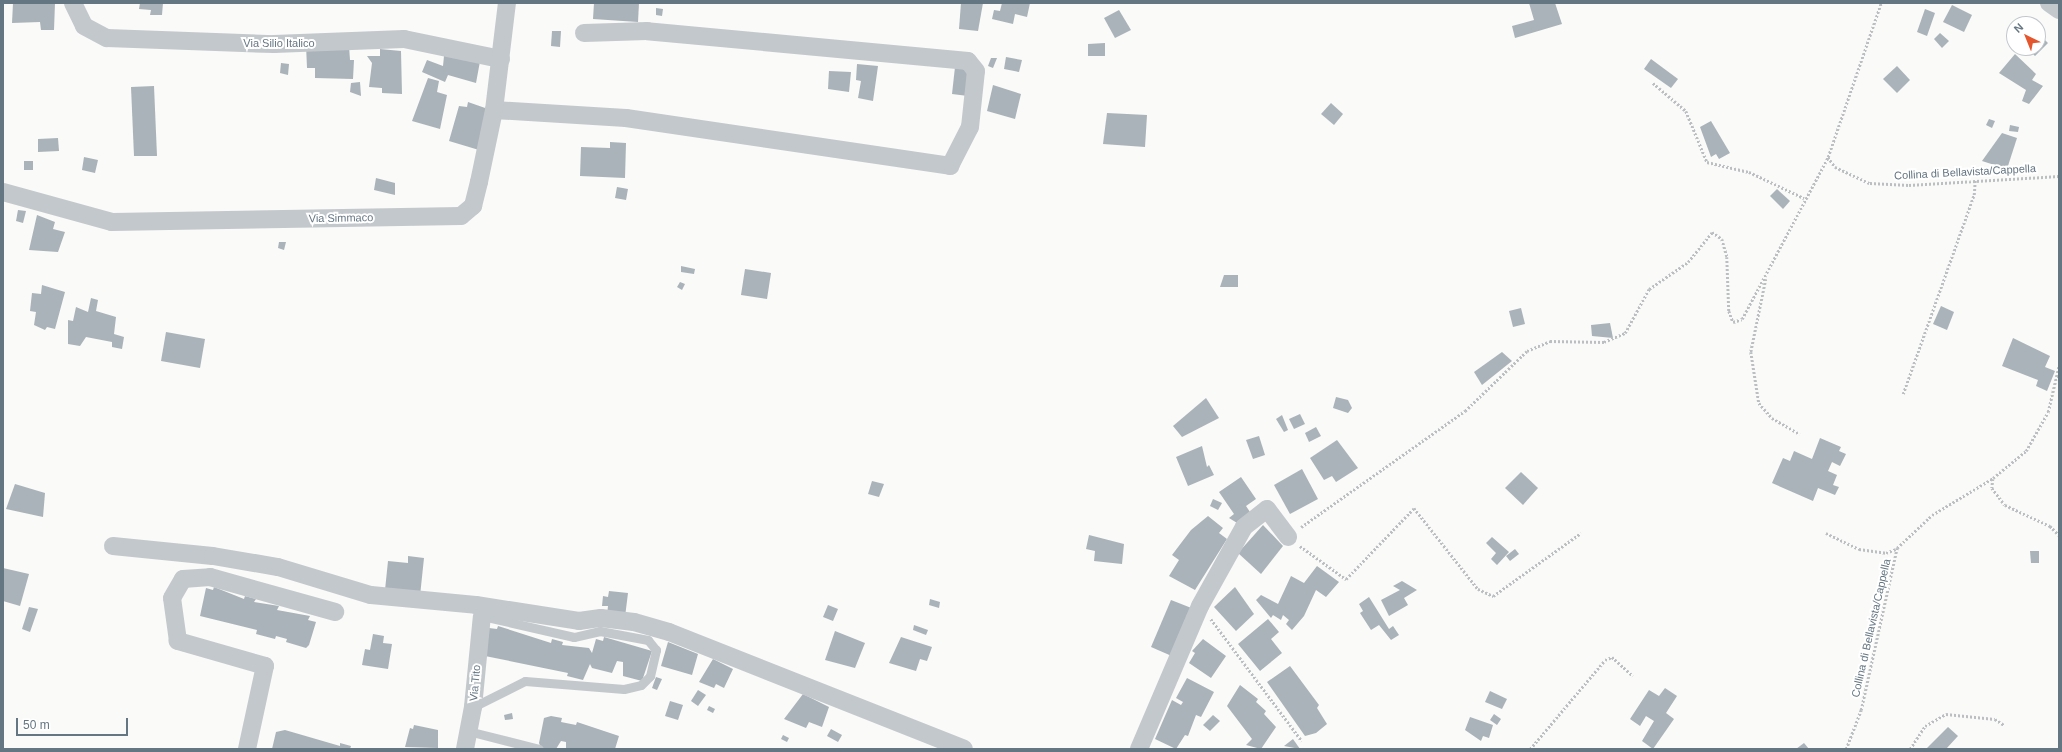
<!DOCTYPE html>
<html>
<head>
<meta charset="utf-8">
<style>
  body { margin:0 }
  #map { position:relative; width:2062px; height:752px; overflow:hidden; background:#fafaf8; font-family:Helvetica,sans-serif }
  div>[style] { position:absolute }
  .building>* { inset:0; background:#aab3b9 }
  .path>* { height:2.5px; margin-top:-1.25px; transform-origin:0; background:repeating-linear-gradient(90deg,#bbbfc2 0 2px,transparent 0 4px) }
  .lane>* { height:9px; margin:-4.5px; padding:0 4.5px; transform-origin:4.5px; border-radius:4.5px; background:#c3c8cc }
  .street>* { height:18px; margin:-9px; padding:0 9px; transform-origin:9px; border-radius:9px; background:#c3c8cc }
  span { translate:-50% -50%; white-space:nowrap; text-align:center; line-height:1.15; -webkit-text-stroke:4px #fff; paint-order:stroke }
  .street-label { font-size:11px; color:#657683 }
  .frame { position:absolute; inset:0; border:4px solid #657683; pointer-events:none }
  .north { position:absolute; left:2006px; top:16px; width:40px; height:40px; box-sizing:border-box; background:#fff; border:1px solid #c1c8cd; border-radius:50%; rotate:317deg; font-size:11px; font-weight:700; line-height:16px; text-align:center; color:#657683 }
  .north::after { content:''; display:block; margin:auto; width:14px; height:18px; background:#e4572e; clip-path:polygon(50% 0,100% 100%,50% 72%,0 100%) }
  .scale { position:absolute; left:16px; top:718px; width:112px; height:18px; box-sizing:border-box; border:2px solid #657683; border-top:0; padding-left:5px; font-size:12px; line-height:14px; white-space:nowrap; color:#657683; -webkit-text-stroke:3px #fff; paint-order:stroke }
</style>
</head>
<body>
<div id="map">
  <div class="building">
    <div style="clip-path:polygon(13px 3px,55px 3px,54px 30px,41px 30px,40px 22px,12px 23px)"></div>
    <div style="clip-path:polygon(140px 3px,163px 3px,162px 15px,150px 15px,151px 10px,139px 9px)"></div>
    <div style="clip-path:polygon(594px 3px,639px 3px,638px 22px,593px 19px)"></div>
    <div style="clip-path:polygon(961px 3px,983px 3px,978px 31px,959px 29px)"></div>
    <div style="clip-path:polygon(1002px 3px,1030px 3px,1027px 17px,1015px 14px,1013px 24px,992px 19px,994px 10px,1000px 11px)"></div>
    <div style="clip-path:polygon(1529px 3px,1555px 3px,1562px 24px,1515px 38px,1512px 26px,1534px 20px)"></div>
    <div style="clip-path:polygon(1952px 5px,1972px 15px,1964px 32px,1943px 22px)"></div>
    <div style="clip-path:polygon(656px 8px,663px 9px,662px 16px,656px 15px)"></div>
    <div style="clip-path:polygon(1925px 9px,1935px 13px,1927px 36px,1917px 32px)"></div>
    <div style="clip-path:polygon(1119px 10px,1131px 30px,1115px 38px,1104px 18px)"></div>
    <div style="clip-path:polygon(552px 31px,561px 31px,560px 47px,551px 46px)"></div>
    <div style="clip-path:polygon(1940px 33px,1949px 41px,1942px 48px,1934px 39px)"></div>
    <div style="clip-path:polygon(2038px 33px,2048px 43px,2035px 56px,2027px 48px,2038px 48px)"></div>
    <div style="clip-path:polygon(1105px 43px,1105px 56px,1088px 56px,1088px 44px)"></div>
    <div style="clip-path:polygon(306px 45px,349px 46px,350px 60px,354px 60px,353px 79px,315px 78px,315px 68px,307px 68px)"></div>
    <div style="clip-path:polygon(380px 49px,401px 51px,402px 94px,382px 93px,382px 88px,369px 87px,372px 63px,367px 56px,380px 56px)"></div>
    <div style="clip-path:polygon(2015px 54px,2036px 74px,2032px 80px,2043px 86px,2029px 104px,2022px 101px,2026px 90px,1999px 73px)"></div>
    <div style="clip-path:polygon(444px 56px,481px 56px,476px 83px,448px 75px,445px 82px,422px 72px,427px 60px,443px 66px)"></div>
    <div style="clip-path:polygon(1006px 57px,1022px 60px,1019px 72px,1004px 69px)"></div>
    <div style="clip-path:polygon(991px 58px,997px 58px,993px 68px,988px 66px)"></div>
    <div style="clip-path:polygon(1651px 59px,1678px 79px,1671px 88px,1644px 69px)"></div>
    <div style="clip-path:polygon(281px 63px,289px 64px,288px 75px,280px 73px)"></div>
    <div style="clip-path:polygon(857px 64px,878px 66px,873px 101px,858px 98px,861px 81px,856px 80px)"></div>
    <div style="clip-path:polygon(1897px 66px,1910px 80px,1897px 93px,1883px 79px)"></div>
    <div style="clip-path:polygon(955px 67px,968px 69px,968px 96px,952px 94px)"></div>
    <div style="clip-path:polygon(829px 71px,851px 72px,849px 92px,828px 89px)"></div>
    <div style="clip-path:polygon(428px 78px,439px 81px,437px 92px,447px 95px,440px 129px,412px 121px)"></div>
    <div style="clip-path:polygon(360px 82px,361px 96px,350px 92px,351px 83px)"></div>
    <div style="clip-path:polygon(993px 85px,1021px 94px,1015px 119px,987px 111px)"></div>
    <div style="clip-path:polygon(154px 86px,157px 156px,134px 156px,131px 87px)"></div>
    <div style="clip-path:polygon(468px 102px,488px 109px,479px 150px,449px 141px,459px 106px,467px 107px)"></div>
    <div style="clip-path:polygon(1331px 103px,1343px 114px,1334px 125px,1321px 114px)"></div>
    <div style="clip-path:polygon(1107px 113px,1147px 115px,1145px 147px,1103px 144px)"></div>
    <div style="clip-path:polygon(1989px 119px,1995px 121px,1992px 128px,1986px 125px)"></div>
    <div style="clip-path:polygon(1711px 121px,1730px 153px,1719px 159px,1716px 154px,1711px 157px,1700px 127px)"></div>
    <div style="clip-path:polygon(2010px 125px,2019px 127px,2018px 132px,2009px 131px)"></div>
    <div style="clip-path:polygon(2002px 133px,2017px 138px,2007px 169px,1982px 161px)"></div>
    <div style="clip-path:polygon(58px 138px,59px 151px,38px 152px,38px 139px)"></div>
    <div style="clip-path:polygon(610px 142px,626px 143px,625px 178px,580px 176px,581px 147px,610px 148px)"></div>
    <div style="clip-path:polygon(84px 157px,98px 160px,95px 173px,82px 170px)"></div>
    <div style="clip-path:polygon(24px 161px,33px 161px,33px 170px,24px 170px)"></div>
    <div style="clip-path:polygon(376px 178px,395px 183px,395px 195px,374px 190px)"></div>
    <div style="clip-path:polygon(617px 187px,628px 189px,626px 200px,615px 198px)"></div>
    <div style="clip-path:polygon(1777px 189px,1790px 201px,1783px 209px,1770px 196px)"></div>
    <div style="clip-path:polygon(18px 210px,26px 211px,23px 223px,16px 221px)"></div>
    <div style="clip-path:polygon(37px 215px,55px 222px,53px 229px,65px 232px,58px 252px,29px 250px)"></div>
    <div style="clip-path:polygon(279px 242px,286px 242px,284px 250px,278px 248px)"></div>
    <div style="clip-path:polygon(681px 266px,695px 269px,694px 274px,681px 272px)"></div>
    <div style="clip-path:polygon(745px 269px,771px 273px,767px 299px,741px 295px)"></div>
    <div style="clip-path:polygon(1224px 275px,1238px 275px,1238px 287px,1220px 287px)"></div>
    <div style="clip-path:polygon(680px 282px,685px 284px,682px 290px,677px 287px)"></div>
    <div style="clip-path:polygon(42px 285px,65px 292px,55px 329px,47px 327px,45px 330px,34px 325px,36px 312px,30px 311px,32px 293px,41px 294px)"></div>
    <div style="clip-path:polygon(91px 298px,98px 300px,96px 311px,116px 317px,114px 334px,124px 337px,122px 349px,112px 347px,112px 342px,86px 337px,80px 346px,68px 344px,68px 320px,73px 321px,76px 307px,88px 312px)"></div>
    <div style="clip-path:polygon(1941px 306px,1954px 312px,1947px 330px,1933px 324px)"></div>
    <div style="clip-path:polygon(1521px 308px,1525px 324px,1513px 327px,1509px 311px)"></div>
    <div style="clip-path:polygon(1610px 323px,1613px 338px,1592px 336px,1591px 325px)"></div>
    <div style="clip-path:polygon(166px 332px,205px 339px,200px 368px,161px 361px)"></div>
    <div style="clip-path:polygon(2013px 338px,2050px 356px,2045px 367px,2055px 371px,2047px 391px,2036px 386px,2038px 380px,2002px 366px)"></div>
    <div style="clip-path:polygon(1502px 352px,1512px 361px,1482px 385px,1474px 372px)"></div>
    <div style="clip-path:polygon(1336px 397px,1348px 400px,1352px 408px,1348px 413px,1333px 408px)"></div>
    <div style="clip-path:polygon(1206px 398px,1219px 418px,1182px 437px,1173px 426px)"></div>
    <div style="clip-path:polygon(1300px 414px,1305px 424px,1294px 429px,1289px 419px)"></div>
    <div style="clip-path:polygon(1282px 415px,1288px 430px,1284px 432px,1276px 419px)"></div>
    <div style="clip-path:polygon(1316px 427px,1321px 436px,1309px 442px,1305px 433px)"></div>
    <div style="clip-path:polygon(1259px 436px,1265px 455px,1253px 459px,1246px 440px)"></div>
    <div style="clip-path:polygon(1820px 438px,1841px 447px,1839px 451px,1846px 454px,1840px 466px,1832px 462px,1828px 471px,1837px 475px,1833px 485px,1839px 487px,1835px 495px,1818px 488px,1813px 501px,1772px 483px,1783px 458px,1790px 461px,1794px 451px,1812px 459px)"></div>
    <div style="clip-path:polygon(1337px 440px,1358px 468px,1336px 482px,1332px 476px,1324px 480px,1310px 458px)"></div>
    <div style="clip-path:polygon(1202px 446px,1207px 467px,1209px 465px,1214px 475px,1188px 486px,1176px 457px)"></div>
    <div style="clip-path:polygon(1302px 469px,1318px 499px,1290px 514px,1274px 485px)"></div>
    <div style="clip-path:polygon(1521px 472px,1538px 488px,1523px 505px,1505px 488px)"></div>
    <div style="clip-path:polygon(1241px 477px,1256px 499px,1246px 506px,1252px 515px,1242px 526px,1229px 518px,1234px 514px,1219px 492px)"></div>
    <div style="clip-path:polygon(872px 481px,884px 484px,879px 497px,868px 494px)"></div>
    <div style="clip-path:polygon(15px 484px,45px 493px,43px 517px,6px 509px)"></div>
    <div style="clip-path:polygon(1213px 499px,1222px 503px,1218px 510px,1210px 506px)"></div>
    <div style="clip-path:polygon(1208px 516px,1223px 528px,1219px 533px,1227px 539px,1195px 590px,1169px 576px,1179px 560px,1172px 555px,1191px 530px)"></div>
    <div style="clip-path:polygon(1263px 525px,1283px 546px,1261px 574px,1238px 553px)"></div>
    <div style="clip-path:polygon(1089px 535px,1124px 544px,1122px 564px,1094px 561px,1095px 551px,1086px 549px)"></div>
    <div style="clip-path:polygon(1492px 537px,1509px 552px,1497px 565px,1491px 559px,1496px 553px,1486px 543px)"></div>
    <div style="clip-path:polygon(1515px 549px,1519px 554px,1510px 561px,1506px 556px)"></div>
    <div style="clip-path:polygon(2030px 551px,2039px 551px,2039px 563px,2031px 563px)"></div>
    <div style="clip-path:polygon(408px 556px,424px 558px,420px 596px,385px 590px,388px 561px,408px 563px)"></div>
    <div style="clip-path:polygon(1317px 566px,1339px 582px,1326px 597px,1316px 590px,1304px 616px,1292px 630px,1286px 624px,1289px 620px,1283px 615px,1281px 620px,1273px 615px,1271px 618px,1256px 600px,1261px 595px,1278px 604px,1291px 576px,1304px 583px)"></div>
    <div style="clip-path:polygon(3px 568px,29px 574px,20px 606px,3px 601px)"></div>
    <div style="clip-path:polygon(1402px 581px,1417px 590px,1404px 598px,1408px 605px,1389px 616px,1381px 600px,1400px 590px,1393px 586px)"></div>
    <div style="clip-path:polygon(214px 587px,244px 599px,245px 596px,256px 599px,254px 602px,279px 606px,277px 610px,310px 616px,308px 620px,316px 622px,309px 645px,306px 648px,286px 642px,287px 639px,276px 636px,275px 639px,256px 634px,257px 630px,200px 616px,206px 588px,213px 590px)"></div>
    <div style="clip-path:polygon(1235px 587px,1254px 614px,1236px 631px,1214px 607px)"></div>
    <div style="clip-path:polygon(609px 591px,628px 593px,625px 617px,607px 615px,608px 606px,602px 606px,603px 596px,608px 597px)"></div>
    <div style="clip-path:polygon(1369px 597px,1389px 629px,1393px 626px,1399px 635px,1391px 640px,1379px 625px,1371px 630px,1360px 613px,1363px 611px,1359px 604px)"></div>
    <div style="clip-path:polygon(930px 599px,940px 602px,939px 608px,929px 605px)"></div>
    <div style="clip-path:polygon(1171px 600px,1194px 609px,1174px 657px,1151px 647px)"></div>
    <div style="clip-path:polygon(828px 605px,838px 609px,833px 621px,823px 617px)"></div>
    <div style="clip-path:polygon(29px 607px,38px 609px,30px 632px,22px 629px)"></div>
    <div style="clip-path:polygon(1268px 619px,1279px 632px,1271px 639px,1282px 653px,1260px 671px,1238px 644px)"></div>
    <div style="clip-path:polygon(914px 625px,928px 630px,926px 635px,913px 630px)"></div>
    <div style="clip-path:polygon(498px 626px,551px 643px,552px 639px,563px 642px,562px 645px,589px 648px,592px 653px,596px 639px,603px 641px,604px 637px,652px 651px,642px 681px,623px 676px,623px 662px,617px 661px,612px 673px,592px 668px,590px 664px,583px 680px,567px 676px,568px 673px,485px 656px,489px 628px,497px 629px)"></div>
    <div style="clip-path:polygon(835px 631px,865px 643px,855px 668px,825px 660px)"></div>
    <div style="clip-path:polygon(373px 634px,384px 636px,383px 643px,392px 644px,388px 669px,362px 665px,365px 649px,370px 650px)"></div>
    <div style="clip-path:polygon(901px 637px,932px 647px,927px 661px,920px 659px,916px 671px,889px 663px)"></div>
    <div style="clip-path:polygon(1203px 639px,1226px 656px,1211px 678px,1189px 663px,1195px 653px,1192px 651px)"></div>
    <div style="clip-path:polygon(668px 642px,698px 654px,692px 675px,661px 666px)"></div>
    <div style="clip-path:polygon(713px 659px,733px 669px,724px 688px,716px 684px,714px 688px,699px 682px)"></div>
    <div style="clip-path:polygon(1290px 666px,1319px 705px,1317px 708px,1327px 724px,1316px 733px,1305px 736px,1267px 682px)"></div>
    <div style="clip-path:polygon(656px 677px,662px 679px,657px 690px,652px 688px)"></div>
    <div style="clip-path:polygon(1187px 678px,1214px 692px,1201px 717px,1196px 715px,1188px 736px,1185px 735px,1176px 749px,1155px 739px,1172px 700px,1181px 705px,1183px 702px,1176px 698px)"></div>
    <div style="clip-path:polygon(1240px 685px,1258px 699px,1256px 702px,1266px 711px,1264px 714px,1276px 727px,1261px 749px,1246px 745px,1252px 739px,1227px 706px)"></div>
    <div style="clip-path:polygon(1665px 688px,1677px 696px,1666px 713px,1674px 719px,1653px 749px,1642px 741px,1654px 721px,1646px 716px,1640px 726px,1630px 719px,1649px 690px,1659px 696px)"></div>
    <div style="clip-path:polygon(698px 690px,706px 695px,698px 706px,691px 701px)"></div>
    <div style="clip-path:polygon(1490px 691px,1507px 699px,1502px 709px,1485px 702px)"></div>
    <div style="clip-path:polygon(803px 694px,829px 707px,822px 727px,809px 722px,806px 728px,784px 719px)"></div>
    <div style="clip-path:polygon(670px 701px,683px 705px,678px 720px,665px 716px)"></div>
    <div style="clip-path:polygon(709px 706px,715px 709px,713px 713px,707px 710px)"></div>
    <div style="clip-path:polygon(512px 713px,513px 719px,505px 720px,504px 715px)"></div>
    <div style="clip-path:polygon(1494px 714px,1501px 719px,1497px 725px,1490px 720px)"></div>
    <div style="clip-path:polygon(1213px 715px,1220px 721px,1210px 731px,1203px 725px)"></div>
    <div style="clip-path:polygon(551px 716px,562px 718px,561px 722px,576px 725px,577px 722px,619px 736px,615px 749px,566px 749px,566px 742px,561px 741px,556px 749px,541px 748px,539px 743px,544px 718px)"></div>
    <div style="clip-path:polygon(1470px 717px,1493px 725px,1489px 738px,1483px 736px,1481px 741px,1465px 730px)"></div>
    <div style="clip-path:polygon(414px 725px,438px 730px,438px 748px,405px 747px,410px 728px,413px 729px)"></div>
    <div style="clip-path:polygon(1948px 727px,1958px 736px,1946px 749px,1926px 749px)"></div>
    <div style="clip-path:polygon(831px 729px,842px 735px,838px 742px,827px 736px)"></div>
    <div style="clip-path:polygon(285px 730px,340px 746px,340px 743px,351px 746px,350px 749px,272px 749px,276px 732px)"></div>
    <div style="clip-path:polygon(783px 735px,789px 738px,787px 742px,781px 739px)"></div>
    <div style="clip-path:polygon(1293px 739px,1300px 749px,1284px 746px)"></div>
    <div style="clip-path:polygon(1804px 743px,1809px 749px,1796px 749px)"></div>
  </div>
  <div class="path">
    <div style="left:1653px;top:83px;width:43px;rotate:40.3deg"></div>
    <div style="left:1686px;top:111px;width:55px;rotate:67.6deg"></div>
    <div style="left:1707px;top:162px;width:43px;rotate:13.4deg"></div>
    <div style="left:1749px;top:172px;width:61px;rotate:25.3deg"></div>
    <div style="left:1828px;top:157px;width:12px;rotate:55deg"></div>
    <div style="left:1835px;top:167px;width:38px;rotate:25deg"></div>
    <div style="left:1870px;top:183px;width:39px;rotate:3deg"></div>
    <div style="left:1909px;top:185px;width:150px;rotate:-3.4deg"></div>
    <div style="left:1766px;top:279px;width:75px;rotate:101.6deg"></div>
    <div style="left:1751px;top:352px;width:52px;rotate:81.1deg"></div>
    <div style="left:1759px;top:403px;width:20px;rotate:49deg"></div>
    <div style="left:1772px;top:418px;width:32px;rotate:30deg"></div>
    <div style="left:1903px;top:394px;width:211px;rotate:-70.4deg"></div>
    <div style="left:1974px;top:195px;width:16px;rotate:-86deg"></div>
    <div style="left:1993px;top:479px;width:9px;rotate:96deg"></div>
    <div style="left:1992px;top:488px;width:21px;rotate:53deg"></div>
    <div style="left:2005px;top:505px;width:50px;rotate:25deg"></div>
    <div style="left:2050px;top:526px;width:13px;rotate:45deg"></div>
    <div style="left:1301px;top:527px;width:201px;rotate:-35.3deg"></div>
    <div style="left:1465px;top:411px;width:86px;rotate:-44.1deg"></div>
    <div style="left:1527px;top:351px;width:25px;rotate:-23deg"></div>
    <div style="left:1550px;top:341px;width:54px;rotate:1.1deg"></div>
    <div style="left:1604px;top:342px;width:23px;rotate:-23deg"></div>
    <div style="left:1625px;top:333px;width:50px;rotate:-61.4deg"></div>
    <div style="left:1649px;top:289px;width:47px;rotate:-34.7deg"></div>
    <div style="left:1688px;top:262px;width:38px;rotate:-51deg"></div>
    <div style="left:1712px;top:232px;width:12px;rotate:35deg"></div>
    <div style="left:1722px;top:239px;width:19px;rotate:74deg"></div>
    <div style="left:1727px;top:257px;width:54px;rotate:87.9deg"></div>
    <div style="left:1729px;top:311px;width:12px;rotate:70deg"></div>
    <div style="left:1733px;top:322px;width:9px;rotate:-18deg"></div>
    <div style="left:1742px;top:319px;width:183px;rotate:-62deg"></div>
    <div style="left:1828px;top:157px;width:163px;rotate:-71deg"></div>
    <div style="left:1826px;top:533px;width:37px;rotate:26deg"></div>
    <div style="left:1859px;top:549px;width:27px;rotate:8deg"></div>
    <div style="left:1886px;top:553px;width:11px;rotate:-22deg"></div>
    <div style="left:1300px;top:546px;width:57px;rotate:35.7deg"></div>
    <div style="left:1346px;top:579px;width:98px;rotate:-46.2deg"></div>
    <div style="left:1414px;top:508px;width:103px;rotate:51.7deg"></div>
    <div style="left:1478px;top:589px;width:17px;rotate:25deg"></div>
    <div style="left:1493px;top:596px;width:108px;rotate:-35.6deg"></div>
    <div style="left:1211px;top:619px;width:152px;rotate:53.3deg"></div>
    <div style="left:1530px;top:749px;width:116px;rotate:-49.9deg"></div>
    <div style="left:1605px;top:660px;width:8px;rotate:-23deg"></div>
    <div style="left:1612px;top:657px;width:28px;rotate:42deg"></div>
    <div style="left:1846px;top:749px;width:42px;rotate:-69deg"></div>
    <div style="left:1861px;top:710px;width:166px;rotate:-77.5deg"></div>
    <div style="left:1897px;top:548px;width:48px;rotate:-43.3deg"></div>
    <div style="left:1932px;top:515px;width:71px;rotate:-31.2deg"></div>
    <div style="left:1993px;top:478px;width:43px;rotate:-39.3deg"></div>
    <div style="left:2026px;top:451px;width:45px;rotate:-60.6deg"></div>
    <div style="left:2048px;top:412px;width:48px;rotate:-76.8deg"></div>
    <div style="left:1910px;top:749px;width:27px;rotate:-57deg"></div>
    <div style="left:1925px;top:726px;width:24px;rotate:-30deg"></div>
    <div style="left:1946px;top:714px;width:49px;rotate:5.8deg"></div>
    <div style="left:1995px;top:719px;width:11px;rotate:34deg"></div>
  </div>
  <div class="lane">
    <div style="left:473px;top:707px;width:58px;rotate:-26.6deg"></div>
    <div style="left:525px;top:681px;width:99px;rotate:4.6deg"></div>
    <div style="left:624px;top:689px;width:17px;rotate:-13deg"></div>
    <div style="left:641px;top:685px;width:13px;rotate:-45deg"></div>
    <div style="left:650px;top:676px;width:27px;rotate:-77deg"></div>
    <div style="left:656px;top:650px;width:13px;rotate:-129deg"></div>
    <div style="left:648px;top:640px;width:49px;rotate:-169.4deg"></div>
    <div style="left:600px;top:631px;width:27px;rotate:167deg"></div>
    <div style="left:574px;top:637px;width:94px;rotate:-167.1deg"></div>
    <div style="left:468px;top:731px;width:73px;rotate:14.2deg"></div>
  </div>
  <div class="street">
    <div style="left:73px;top:3px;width:25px;rotate:64deg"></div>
    <div style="left:84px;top:26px;width:26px;rotate:28deg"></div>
    <div style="left:107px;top:38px;width:167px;rotate:2.1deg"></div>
    <div style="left:274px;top:44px;width:130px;rotate:-2.2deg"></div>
    <div style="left:404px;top:39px;width:99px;rotate:11.7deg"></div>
    <div style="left:2049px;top:3px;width:12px;rotate:35deg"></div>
    <div style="left:494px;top:110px;width:132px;rotate:3.5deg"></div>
    <div style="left:626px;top:118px;width:328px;rotate:8.4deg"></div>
    <div style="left:950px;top:166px;width:44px;rotate:-62.9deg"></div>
    <div style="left:970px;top:127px;width:56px;rotate:-83.9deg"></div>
    <div style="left:976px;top:71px;width:13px;rotate:-129deg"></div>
    <div style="left:968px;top:61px;width:322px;rotate:-174.7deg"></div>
    <div style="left:647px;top:31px;width:63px;rotate:178.2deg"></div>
    <div style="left:3px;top:192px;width:113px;rotate:15.4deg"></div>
    <div style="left:112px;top:222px;width:349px;rotate:-1deg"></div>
    <div style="left:461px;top:216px;width:16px;rotate:-40deg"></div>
    <div style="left:473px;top:206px;width:25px;rotate:-76deg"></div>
    <div style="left:479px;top:182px;width:74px;rotate:-78.2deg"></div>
    <div style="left:494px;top:110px;width:108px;rotate:-83.1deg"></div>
    <div style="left:113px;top:546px;width:100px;rotate:5.7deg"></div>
    <div style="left:213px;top:556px;width:66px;rotate:9.6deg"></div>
    <div style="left:278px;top:567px;width:97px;rotate:16.8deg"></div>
    <div style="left:371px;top:595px;width:105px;rotate:5.4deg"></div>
    <div style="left:476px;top:605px;width:104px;rotate:8.8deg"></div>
    <div style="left:579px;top:621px;width:22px;rotate:-8deg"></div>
    <div style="left:601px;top:618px;width:33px;rotate:7deg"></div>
    <div style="left:634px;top:622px;width:36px;rotate:16deg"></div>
    <div style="left:669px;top:632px;width:317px;rotate:21.6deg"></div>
    <div style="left:247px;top:749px;width:85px;rotate:-77.8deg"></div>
    <div style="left:265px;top:666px;width:91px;rotate:-164deg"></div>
    <div style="left:178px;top:641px;width:43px;rotate:-97.9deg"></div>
    <div style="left:172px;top:598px;width:22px;rotate:-60deg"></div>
    <div style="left:183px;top:579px;width:27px;rotate:-4deg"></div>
    <div style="left:210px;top:577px;width:130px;rotate:15.6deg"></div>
    <div style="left:465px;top:749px;width:43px;rotate:-79.2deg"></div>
    <div style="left:473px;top:707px;width:91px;rotate:-84.4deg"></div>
    <div style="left:1139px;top:749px;width:155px;rotate:-66.9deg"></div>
    <div style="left:1200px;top:606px;width:90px;rotate:-60.9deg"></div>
    <div style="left:1244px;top:527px;width:29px;rotate:-38deg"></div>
    <div style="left:1267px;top:509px;width:35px;rotate:53deg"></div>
  </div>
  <div class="street-label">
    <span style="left:279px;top:43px">Via Silio Italico</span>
    <span style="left:1965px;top:172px;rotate:-3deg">Collina di Bellavista/Cappella</span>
    <span style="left:341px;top:218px;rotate:-1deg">Via Simmaco</span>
    <span style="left:1871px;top:628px;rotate:-77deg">Collina di Bellavista/Cappella</span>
    <span style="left:475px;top:683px;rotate:-85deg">Via Tito</span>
  </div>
  <div class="frame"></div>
  <div class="north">N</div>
  <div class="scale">50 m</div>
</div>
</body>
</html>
